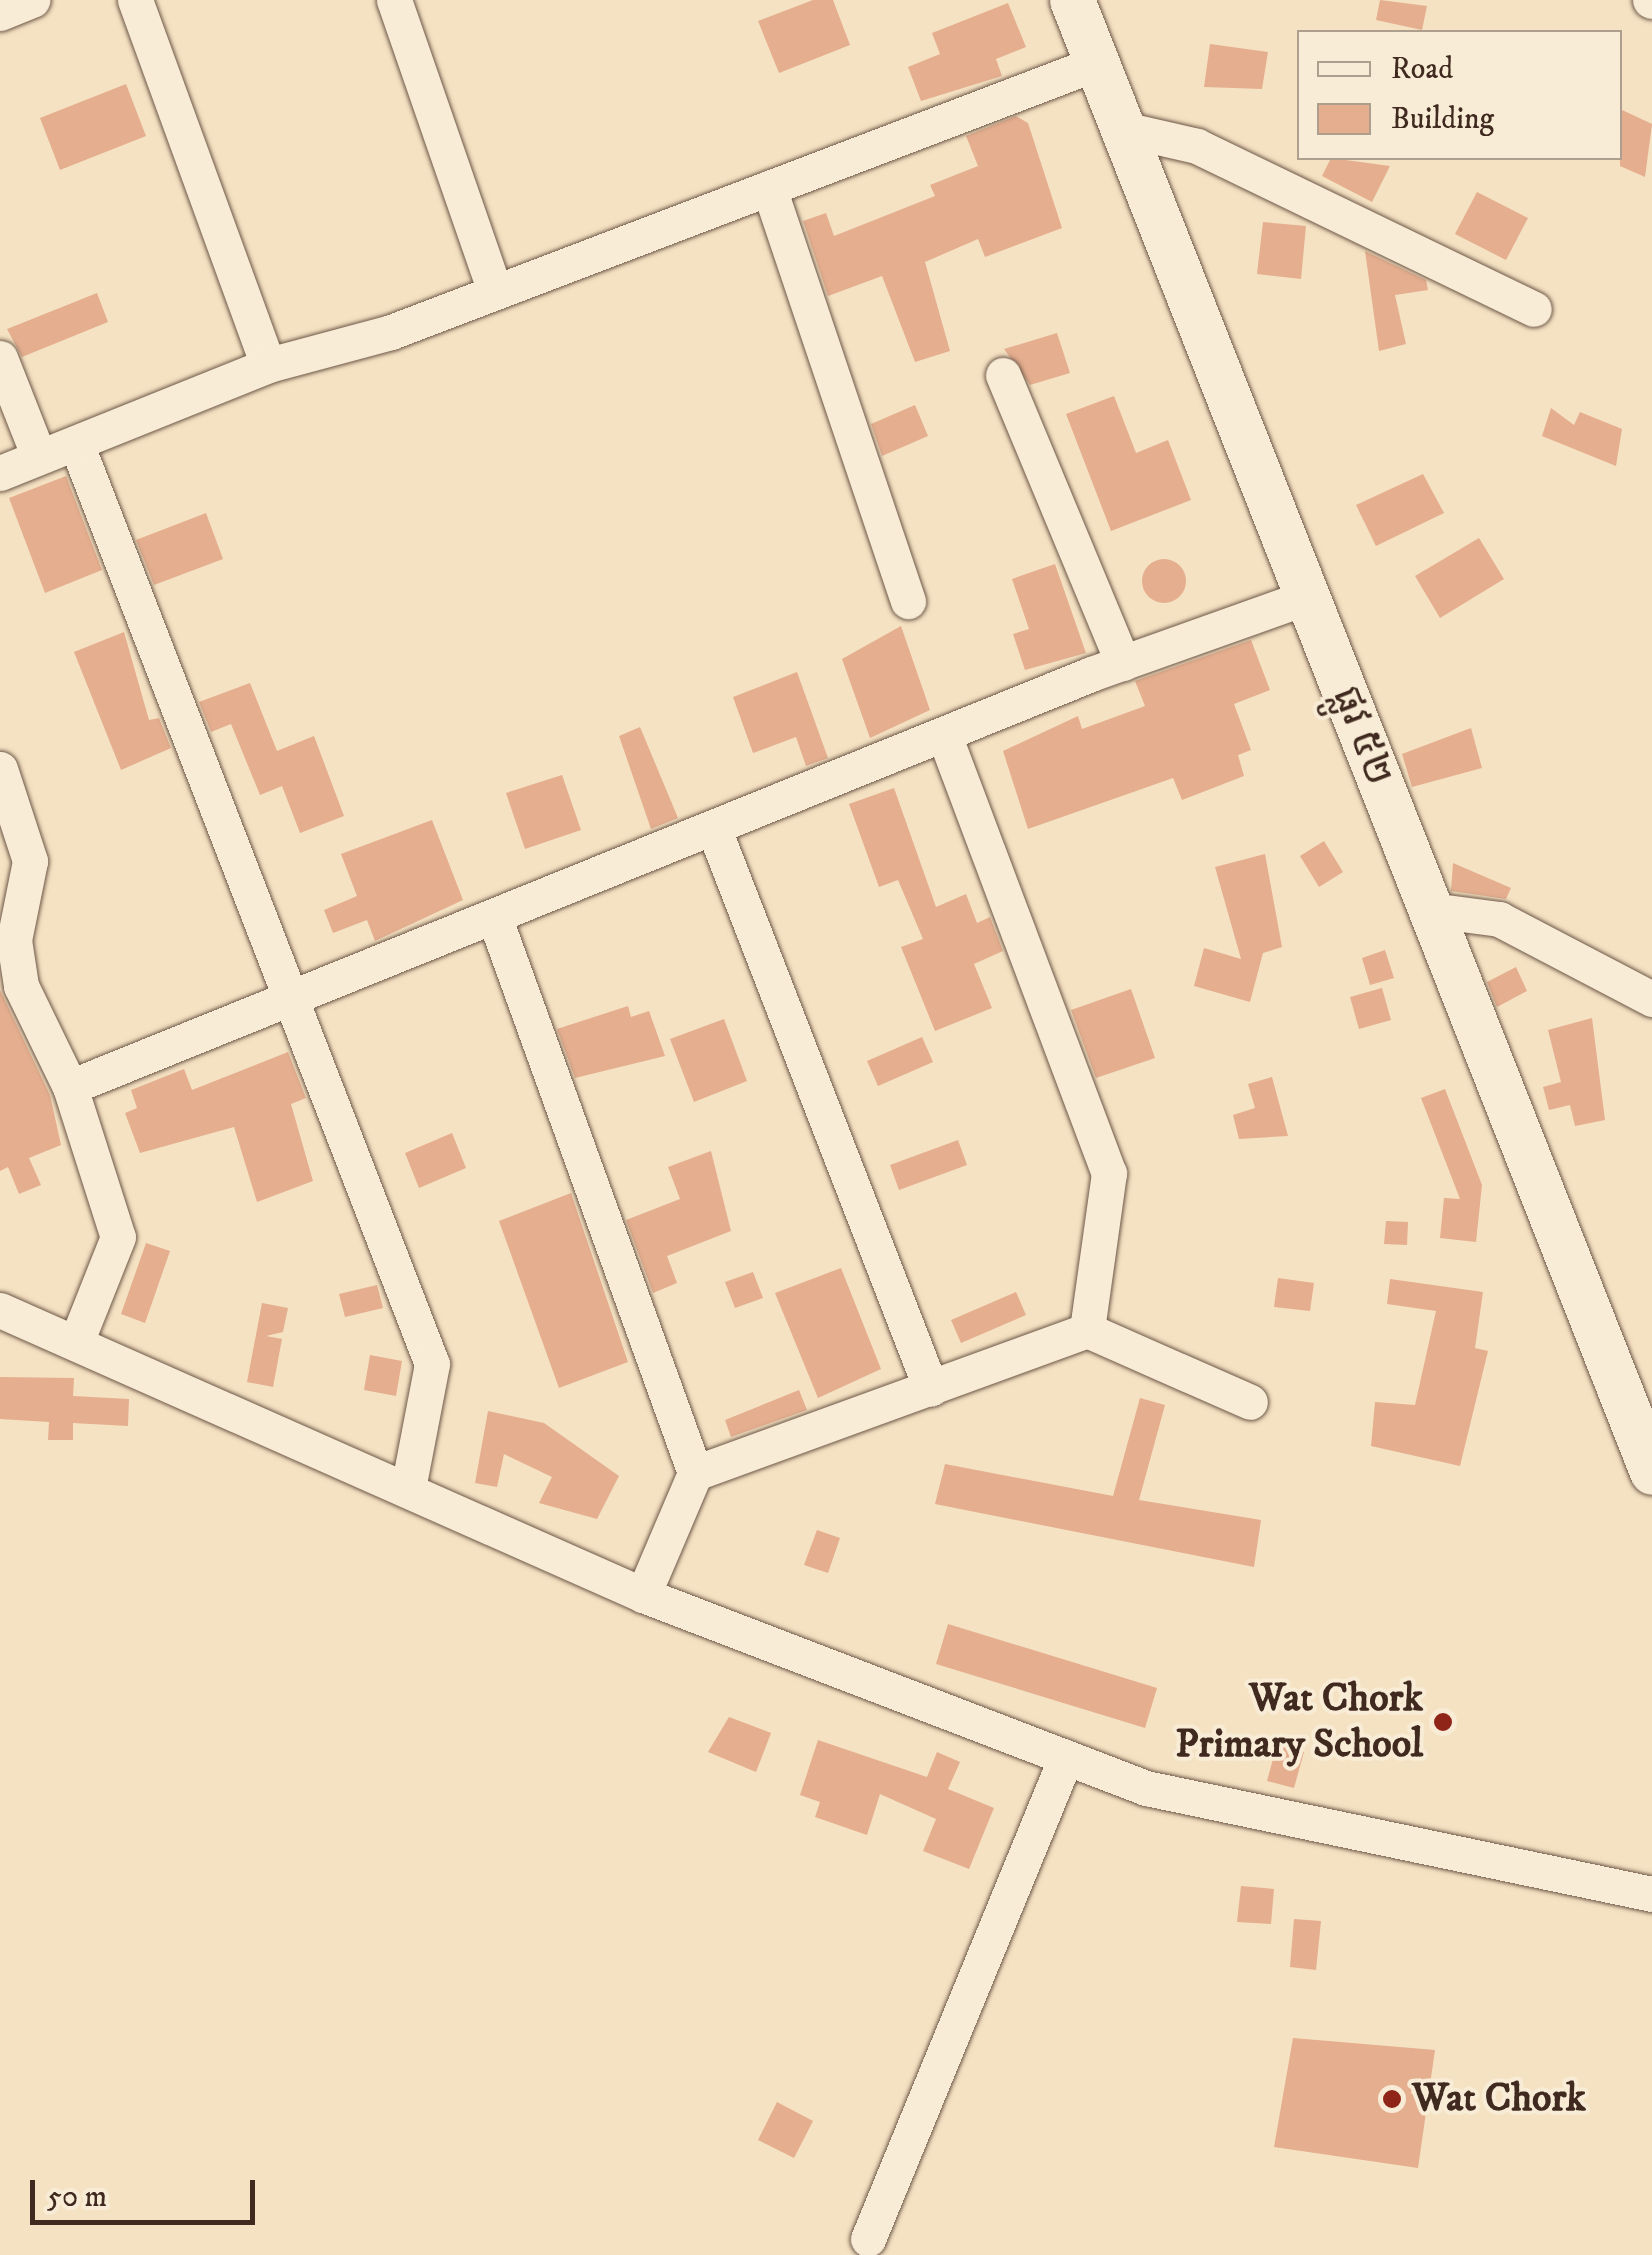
<!DOCTYPE html>
<html>
<head>
<meta charset="utf-8">
<style>
  body { margin:0 }
  #map { position:relative; width:1652px; height:2255px; overflow:hidden; background:#f5e2c2; font-family:"IM FELL DW Pica","Noto Sans Khmer",serif }
  div>[style] { position:absolute }
  .building>* { inset:0; background:#e4ae8f }
  .round { border-radius:50% }
  .roads { filter:drop-shadow(0 0 2px #6d5748) drop-shadow(0 0 2px #6d5748) }
  .minor>* { height:35px; margin:-17.5px; padding:0 17.5px; transform-origin:17.5px; border-radius:17.5px; background:#f8ecd7 }
  .tertiary>* { height:45px; margin:-22.5px; padding:0 22.5px; transform-origin:22.5px; border-radius:22.5px; background:#f8ecd7 }
  .dots>* { width:28px; height:28px; translate:-50% -50%; box-sizing:border-box; border:5px solid #f8ecd7; border-radius:50% }
  span { translate:-50% -50%; white-space:nowrap; text-align:center; line-height:1.15; -webkit-text-stroke:8px #f8ecd7; paint-order:stroke }
  .street-label { font-size:40px; color:#40291f }
  .poi-label { font-size:40px; color:#40291f; font-weight:700 }
  .right { translate:-100% -50%; text-align:right }
  .left { translate:0 -50%; text-align:left }
  .legend { position:absolute; left:1297px; top:30px; width:325px; height:130px; box-sizing:border-box; background:#f8ecd7; border:2px solid #ae9e8d; margin:0; padding:12px 18px; list-style:none; font-size:30px; color:#40291f }
  .legend li { display:flex; align-items:center; gap:20px; height:50px }
  .legend b { width:50px; border:2px solid #ae9e8d }
  .scale { position:absolute; left:30px; top:2180px; width:225px; height:45px; box-sizing:border-box; border:5px solid #40291f; border-top:0; padding-left:12px; font-size:30px; line-height:35px; white-space:nowrap; color:#40291f; -webkit-text-stroke:8px #f8ecd7; paint-order:stroke }
</style>
</head>
<body>
<div id="map">
  <div class="building">
    <div style="clip-path:polygon(813px 0,833px 0,850px 45px,779px 73px,758px 21px)"></div>
    <div style="clip-path:polygon(1380px 0,1427px 6px,1422px 30px,1376px 20px)"></div>
    <div style="clip-path:polygon(1008px 3px,1026px 47px,996px 59px,1002px 76px,921px 101px,908px 67px,940px 54px,932px 33px)"></div>
    <div style="clip-path:polygon(1210px 44px,1268px 52px,1262px 89px,1204px 87px)"></div>
    <div style="clip-path:polygon(126px 84px,146px 136px,60px 170px,40px 118px)"></div>
    <div style="clip-path:polygon(1620px 109px,1652px 124px,1645px 177px,1620px 166px)"></div>
    <div style="clip-path:polygon(1016px 116px,1028px 123px,1062px 228px,985px 257px,978px 239px,925px 262px,950px 351px,915px 362px,882px 276px,828px 296px,803px 221px,826px 213px,834px 236px,935px 196px,930px 185px,978px 166px,966px 136px)"></div>
    <div style="clip-path:polygon(1331px 158px,1390px 166px,1372px 202px,1322px 176px)"></div>
    <div style="clip-path:polygon(1477px 192px,1528px 218px,1506px 260px,1455px 234px)"></div>
    <div style="clip-path:polygon(1263px 222px,1306px 226px,1301px 279px,1257px 274px)"></div>
    <div style="clip-path:polygon(1365px 251px,1426px 280px,1428px 290px,1395px 295px,1406px 344px,1379px 351px)"></div>
    <div style="clip-path:polygon(97px 293px,108px 322px,22px 357px,7px 329px)"></div>
    <div style="clip-path:polygon(1057px 333px,1070px 373px,1030px 385px,1004px 349px)"></div>
    <div style="clip-path:polygon(1114px 396px,1136px 453px,1168px 440px,1191px 500px,1111px 531px,1066px 414px)"></div>
    <div style="clip-path:polygon(915px 405px,928px 436px,882px 456px,871px 424px)"></div>
    <div style="clip-path:polygon(1551px 408px,1574px 425px,1580px 412px,1622px 429px,1616px 466px,1542px 436px)"></div>
    <div style="clip-path:polygon(1423px 474px,1444px 513px,1376px 546px,1356px 505px)"></div>
    <div style="clip-path:polygon(66px 476px,102px 570px,45px 593px,9px 498px)"></div>
    <div style="clip-path:polygon(206px 513px,223px 559px,154px 585px,136px 540px)"></div>
    <div style="clip-path:polygon(1479px 538px,1504px 579px,1440px 618px,1415px 576px)"></div>
    <div class="round" style="left:1142px;top:559px;width:44px;height:44px"></div>
    <div style="clip-path:polygon(1055px 564px,1086px 653px,1025px 670px,1013px 634px,1029px 629px,1012px 579px)"></div>
    <div style="clip-path:polygon(901px 626px,930px 710px,870px 738px,842px 659px)"></div>
    <div style="clip-path:polygon(124px 632px,149px 720px,159px 718px,171px 748px,121px 770px,74px 652px)"></div>
    <div style="clip-path:polygon(1251px 640px,1270px 690px,1234px 704px,1251px 750px,1238px 755px,1244px 776px,1182px 800px,1173px 778px,1028px 829px,1003px 751px,1078px 716px,1082px 729px,1145px 706px,1135px 681px)"></div>
    <div style="clip-path:polygon(797px 672px,828px 758px,806px 766px,796px 737px,753px 753px,733px 697px)"></div>
    <div style="clip-path:polygon(250px 683px,277px 751px,314px 736px,344px 816px,300px 833px,282px 786px,260px 795px,231px 724px,211px 732px,199px 702px)"></div>
    <div style="clip-path:polygon(640px 727px,678px 818px,651px 829px,619px 736px)"></div>
    <div style="clip-path:polygon(1471px 728px,1482px 768px,1412px 787px,1402px 754px)"></div>
    <div style="clip-path:polygon(562px 775px,581px 830px,525px 849px,506px 793px)"></div>
    <div style="clip-path:polygon(894px 788px,936px 907px,966px 894px,977px 923px,990px 917px,1003px 951px,974px 964px,992px 1008px,935px 1031px,901px 947px,923px 939px,898px 880px,879px 887px,849px 804px)"></div>
    <div style="clip-path:polygon(432px 820px,463px 900px,375px 941px,367px 920px,333px 933px,324px 910px,357px 896px,341px 854px)"></div>
    <div style="clip-path:polygon(1324px 841px,1343px 872px,1319px 887px,1300px 856px)"></div>
    <div style="clip-path:polygon(1265px 854px,1282px 947px,1263px 953px,1250px 1002px,1194px 986px,1204px 948px,1241px 959px,1215px 867px)"></div>
    <div style="clip-path:polygon(1453px 863px,1511px 888px,1506px 899px,1451px 891px)"></div>
    <div style="clip-path:polygon(1385px 950px,1394px 978px,1370px 985px,1362px 958px)"></div>
    <div style="clip-path:polygon(1516px 967px,1527px 991px,1497px 1007px,1487px 982px)"></div>
    <div style="clip-path:polygon(1382px 988px,1391px 1020px,1359px 1029px,1350px 997px)"></div>
    <div style="clip-path:polygon(1131px 989px,1155px 1058px,1096px 1078px,1071px 1010px)"></div>
    <div style="clip-path:polygon(0 990px,50px 1095px,61px 1145px,29px 1158px,41px 1185px,19px 1194px,8px 1167px,0 1171px)"></div>
    <div style="clip-path:polygon(628px 1006px,631px 1017px,649px 1011px,665px 1056px,575px 1078px,557px 1029px)"></div>
    <div style="clip-path:polygon(1592px 1018px,1605px 1120px,1575px 1126px,1570px 1105px,1549px 1110px,1543px 1087px,1561px 1082px,1548px 1030px)"></div>
    <div style="clip-path:polygon(724px 1019px,747px 1081px,694px 1102px,670px 1039px)"></div>
    <div style="clip-path:polygon(922px 1037px,933px 1062px,878px 1086px,867px 1061px)"></div>
    <div style="clip-path:polygon(288px 1052px,306px 1098px,291px 1104px,313px 1181px,257px 1202px,234px 1127px,140px 1153px,125px 1113px,137px 1108px,131px 1090px,184px 1069px,192px 1090px)"></div>
    <div style="clip-path:polygon(1272px 1077px,1288px 1136px,1239px 1139px,1233px 1115px,1255px 1108px,1248px 1084px)"></div>
    <div style="clip-path:polygon(1445px 1089px,1482px 1185px,1476px 1242px,1440px 1238px,1444px 1198px,1460px 1199px,1421px 1098px)"></div>
    <div style="clip-path:polygon(452px 1133px,466px 1168px,419px 1188px,405px 1153px)"></div>
    <div style="clip-path:polygon(958px 1140px,967px 1165px,899px 1190px,890px 1165px)"></div>
    <div style="clip-path:polygon(711px 1151px,731px 1231px,667px 1256px,677px 1283px,653px 1293px,626px 1220px,680px 1199px,668px 1167px)"></div>
    <div style="clip-path:polygon(571px 1193px,628px 1362px,559px 1388px,499px 1221px)"></div>
    <div style="clip-path:polygon(1386px 1221px,1408px 1222px,1407px 1245px,1384px 1244px)"></div>
    <div style="clip-path:polygon(146px 1243px,170px 1251px,145px 1323px,121px 1314px)"></div>
    <div style="clip-path:polygon(841px 1268px,881px 1369px,818px 1398px,775px 1293px)"></div>
    <div style="clip-path:polygon(753px 1272px,763px 1298px,735px 1308px,725px 1282px)"></div>
    <div style="clip-path:polygon(1278px 1278px,1314px 1283px,1310px 1311px,1274px 1307px)"></div>
    <div style="clip-path:polygon(1390px 1279px,1483px 1292px,1475px 1348px,1488px 1351px,1460px 1466px,1371px 1446px,1375px 1402px,1415px 1405px,1436px 1311px,1387px 1304px)"></div>
    <div style="clip-path:polygon(377px 1285px,383px 1308px,345px 1317px,339px 1294px)"></div>
    <div style="clip-path:polygon(1016px 1292px,1026px 1315px,961px 1343px,951px 1320px)"></div>
    <div style="clip-path:polygon(262px 1303px,288px 1308px,283px 1332px,266px 1336px,282px 1339px,273px 1387px,247px 1382px)"></div>
    <div style="clip-path:polygon(370px 1355px,402px 1361px,396px 1396px,364px 1390px)"></div>
    <div style="clip-path:polygon(0 1377px,74px 1378px,73px 1396px,129px 1399px,128px 1426px,73px 1423px,73px 1440px,48px 1440px,49px 1422px,0 1419px)"></div>
    <div style="clip-path:polygon(799px 1390px,807px 1410px,731px 1437px,725px 1420px)"></div>
    <div style="clip-path:polygon(1140px 1398px,1165px 1405px,1139px 1500px,1261px 1520px,1254px 1567px,935px 1504px,945px 1464px,1113px 1496px)"></div>
    <div style="clip-path:polygon(488px 1411px,544px 1423px,619px 1476px,597px 1519px,539px 1503px,552px 1477px,504px 1454px,497px 1487px,475px 1483px)"></div>
    <div style="clip-path:polygon(817px 1530px,840px 1538px,828px 1573px,804px 1565px)"></div>
    <div style="clip-path:polygon(948px 1624px,1157px 1688px,1145px 1728px,936px 1664px)"></div>
    <div style="clip-path:polygon(729px 1717px,771px 1733px,756px 1772px,708px 1752px)"></div>
    <div style="clip-path:polygon(818px 1740px,927px 1777px,937px 1752px,960px 1762px,948px 1789px,994px 1808px,969px 1869px,923px 1851px,936px 1819px,880px 1794px,867px 1835px,815px 1817px,820px 1802px,800px 1795px)"></div>
    <div style="clip-path:polygon(1277px 1744px,1304px 1752px,1294px 1788px,1267px 1781px)"></div>
    <div style="clip-path:polygon(1241px 1886px,1274px 1889px,1271px 1924px,1237px 1922px)"></div>
    <div style="clip-path:polygon(1294px 1919px,1321px 1921px,1316px 1970px,1290px 1967px)"></div>
    <div style="clip-path:polygon(1293px 2038px,1435px 2050px,1418px 2168px,1274px 2147px)"></div>
    <div style="clip-path:polygon(777px 2102px,813px 2121px,794px 2158px,758px 2140px)"></div>
  </div>
  <div class="roads">
    <div class="minor">
      <div style="left:135px;top:0;width:388px;rotate:70deg"></div>
      <div style="left:394px;top:0;width:309px;rotate:70.9deg"></div>
      <div style="left:1650px;top:0;width:2px;rotate:27deg"></div>
      <div style="left:0;top:13px;width:35px;rotate:-22deg"></div>
      <div style="left:1123px;top:129px;width:76px;rotate:12.9deg"></div>
      <div style="left:1197px;top:146px;width:374px;rotate:25.8deg"></div>
      <div style="left:769px;top:188px;width:436px;rotate:71.4deg"></div>
      <div style="left:0;top:358px;width:106px;rotate:68.5deg"></div>
      <div style="left:1003px;top:375px;width:312px;rotate:67.4deg"></div>
      <div style="left:76px;top:443px;width:987px;rotate:68.87deg"></div>
      <div style="left:432px;top:1364px;width:127px;rotate:100.9deg"></div>
      <div style="left:0;top:473px;width:289px;rotate:-21.9deg"></div>
      <div style="left:268px;top:365px;width:127px;rotate:-15deg"></div>
      <div style="left:391px;top:332px;width:756px;rotate:-20.86deg"></div>
      <div style="left:946px;top:740px;width:463px;rotate:69.4deg"></div>
      <div style="left:1109px;top:1173px;width:159px;rotate:98deg"></div>
      <div style="left:0;top:769px;width:97px;rotate:71.9deg"></div>
      <div style="left:30px;top:861px;width:81px;rotate:101.4deg"></div>
      <div style="left:14px;top:940px;width:47px;rotate:81.3deg"></div>
      <div style="left:21px;top:986px;width:112px;rotate:64.1deg"></div>
      <div style="left:70px;top:1087px;width:157px;rotate:72.3deg"></div>
      <div style="left:118px;top:1237px;width:111px;rotate:111.7deg"></div>
      <div style="left:715px;top:832px;width:597px;rotate:68.8deg"></div>
      <div style="left:1431px;top:910px;width:69px;rotate:7.5deg"></div>
      <div style="left:1499px;top:919px;width:173px;rotate:27.6deg"></div>
      <div style="left:495px;top:919px;width:589px;rotate:70.15deg"></div>
      <div style="left:695px;top:1473px;width:133px;rotate:113.1deg"></div>
      <div style="left:70px;top:1087px;width:1101px;rotate:-22.02deg"></div>
      <div style="left:1091px;top:674px;width:229px;rotate:-19.6deg"></div>
      <div style="left:0;top:1310px;width:703px;rotate:23.9deg"></div>
      <div style="left:643px;top:1595px;width:539px;rotate:20.99deg"></div>
      <div style="left:1146px;top:1788px;width:517px;rotate:11.83deg"></div>
      <div style="left:1087px;top:1330px;width:178px;rotate:23.8deg"></div>
      <div style="left:695px;top:1473px;width:417px;rotate:-20deg"></div>
      <div style="left:868px;top:2239px;width:521px;rotate:-67.67deg"></div>
    </div>
    <div class="tertiary">
      <div style="left:1072px;top:0;width:1582px;rotate:68.49deg"></div>
    </div>
  </div>
  <div class="dots">
    <div style="left:1443px;top:1722px;background:#8f2418"></div>
    <div style="left:1392px;top:2099px;background:#8f2418"></div>
  </div>
  <div class="street-label">
    <span style="left:1362px;top:736px;rotate:69deg">ផ្លូវ ៥២</span>
  </div>
  <div class="poi-label">
    <span class="right" style="left:1423px;top:1722px">Wat Chork<br>Primary School</span>
    <span class="left" style="left:1412px;top:2099px">Wat Chork</span>
  </div>
  <ul class="legend">
  <li><b style="height:12px;background:#f8ecd7"></b>Road</li>
  <li><b style="height:28px;background:#e4ae8f"></b>Building</li>
  </ul>
  <div class="scale">50 m</div>
</div>
</body>
</html>
